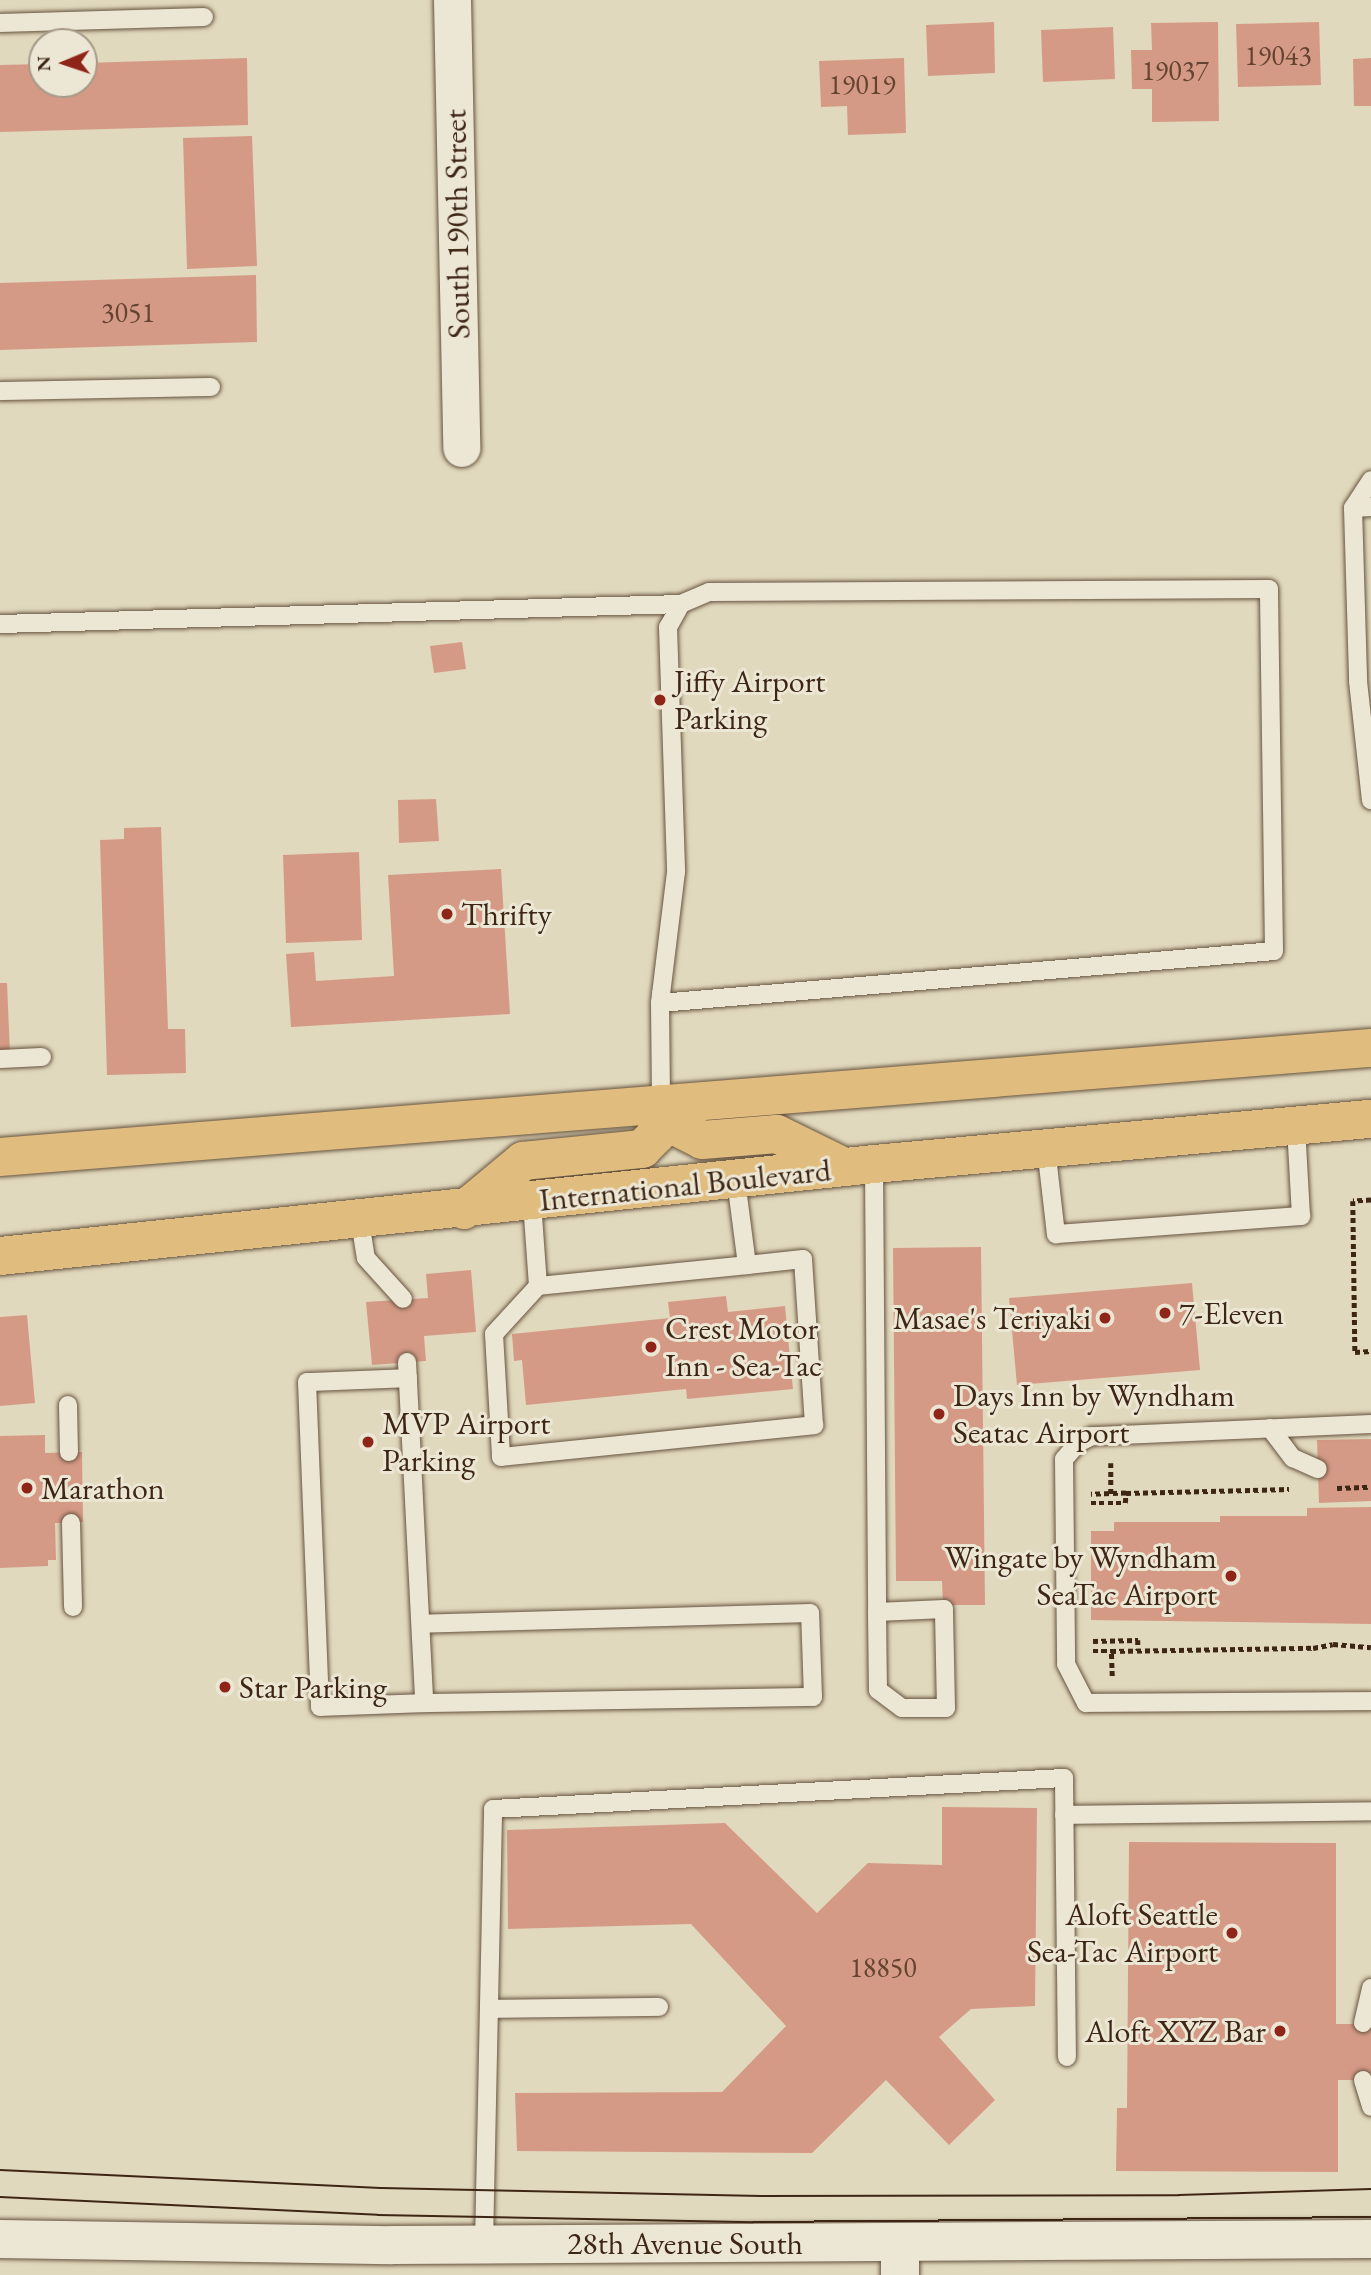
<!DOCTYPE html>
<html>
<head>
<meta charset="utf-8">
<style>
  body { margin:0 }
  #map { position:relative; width:1371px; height:2275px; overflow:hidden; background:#e1d9bd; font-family:"EB Garamond",serif }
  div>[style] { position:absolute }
  .building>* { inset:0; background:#d59a86 }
  .path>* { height:4.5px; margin-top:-2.25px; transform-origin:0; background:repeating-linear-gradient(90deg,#3e2615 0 5px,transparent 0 8.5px) }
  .roads { filter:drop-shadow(0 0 2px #67533f) drop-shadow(0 0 2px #67533f) }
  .lane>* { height:18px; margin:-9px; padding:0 9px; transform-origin:9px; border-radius:9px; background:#ece6d4 }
  .street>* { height:37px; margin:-18.5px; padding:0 18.5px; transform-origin:18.5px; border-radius:18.5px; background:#ece6d4 }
  .secondary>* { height:38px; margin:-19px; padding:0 19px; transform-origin:19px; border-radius:19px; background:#ece6d4 }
  .primary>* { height:38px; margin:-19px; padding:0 19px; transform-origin:19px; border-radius:19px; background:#e0bc7e }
  .tram>* { height:2px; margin:-1px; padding:0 1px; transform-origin:1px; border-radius:1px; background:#3e2615 }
  .dots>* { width:19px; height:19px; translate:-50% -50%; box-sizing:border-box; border:4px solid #ece6d4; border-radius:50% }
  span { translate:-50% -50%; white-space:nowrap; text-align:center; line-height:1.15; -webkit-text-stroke:6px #ece6d4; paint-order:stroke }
  .number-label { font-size:28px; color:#644331 }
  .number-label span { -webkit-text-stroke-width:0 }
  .street-label { font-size:32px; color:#3e2615 }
  .poi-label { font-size:32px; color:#3e2615 }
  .left { translate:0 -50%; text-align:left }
  .right { translate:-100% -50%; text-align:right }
  .north { position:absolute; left:28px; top:28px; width:70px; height:70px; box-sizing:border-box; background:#ece6d4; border:2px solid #a69988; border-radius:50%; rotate:268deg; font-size:19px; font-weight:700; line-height:28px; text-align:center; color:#3e2615 }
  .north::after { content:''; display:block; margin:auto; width:24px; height:32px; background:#8f2418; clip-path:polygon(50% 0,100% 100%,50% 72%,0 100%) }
</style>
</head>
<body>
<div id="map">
  <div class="building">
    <div style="clip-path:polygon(994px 22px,995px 73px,928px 76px,926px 25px)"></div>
    <div style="clip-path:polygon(1218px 22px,1219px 121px,1152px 122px,1152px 89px,1132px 89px,1131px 50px,1152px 50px,1151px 23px)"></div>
    <div style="clip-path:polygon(1319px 22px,1321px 85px,1238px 87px,1236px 24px)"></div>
    <div style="clip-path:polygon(1113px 27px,1115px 79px,1043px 82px,1041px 30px)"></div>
    <div style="clip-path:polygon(247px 58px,248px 125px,0 132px,0 65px,42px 64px,42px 84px,84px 84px,84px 63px)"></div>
    <div style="clip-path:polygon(904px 58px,906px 133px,848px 135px,847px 106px,821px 107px,819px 61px)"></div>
    <div style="clip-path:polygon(1371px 58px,1371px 106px,1354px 106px,1353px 59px)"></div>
    <div style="clip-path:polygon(252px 136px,257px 266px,187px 269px,183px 138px)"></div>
    <div style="clip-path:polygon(256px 275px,257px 342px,0 350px,0 283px)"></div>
    <div style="clip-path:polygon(462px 642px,466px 669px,434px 673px,430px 646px)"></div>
    <div style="clip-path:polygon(436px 799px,439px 841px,399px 843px,398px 800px)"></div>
    <div style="clip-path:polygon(161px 827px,168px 1029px,185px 1029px,186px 1073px,107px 1075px,100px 840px,124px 839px,124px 828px)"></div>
    <div style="clip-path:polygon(359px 852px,362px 940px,286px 943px,283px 855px)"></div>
    <div style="clip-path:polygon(501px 869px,510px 1014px,291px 1027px,286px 954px,314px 952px,316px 981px,394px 976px,388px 875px)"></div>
    <div style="clip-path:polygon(0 983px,7px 983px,10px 1053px,0 1054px)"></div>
    <div style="clip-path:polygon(981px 1247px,985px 1605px,943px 1605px,942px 1581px,896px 1581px,893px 1248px)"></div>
    <div style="clip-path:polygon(471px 1270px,476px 1332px,424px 1336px,426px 1361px,372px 1365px,366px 1302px,428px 1298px,426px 1274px)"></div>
    <div style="clip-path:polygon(1192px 1283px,1200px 1370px,1017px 1385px,1009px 1298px)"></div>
    <div style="clip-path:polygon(726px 1296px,728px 1312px,785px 1306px,793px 1389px,687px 1399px,686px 1389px,526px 1405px,522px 1360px,514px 1361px,512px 1334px,670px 1318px,668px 1302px)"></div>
    <div style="clip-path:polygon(27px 1315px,35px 1403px,0 1406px,0 1317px)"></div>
    <div style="clip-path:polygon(45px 1435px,45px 1453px,82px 1452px,83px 1522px,55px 1523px,56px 1560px,48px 1560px,48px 1566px,0 1568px,0 1436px)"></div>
    <div style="clip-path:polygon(1371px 1439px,1371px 1501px,1319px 1503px,1317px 1440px)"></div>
    <div style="clip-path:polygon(1371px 1507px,1371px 1624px,1091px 1620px,1091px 1531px,1114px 1531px,1114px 1522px,1220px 1522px,1220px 1516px,1307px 1516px,1307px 1508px)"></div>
    <div style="clip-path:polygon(942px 1807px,1037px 1808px,1035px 2006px,971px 2009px,939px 2037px,995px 2100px,949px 2145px,886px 2080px,812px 2153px,517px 2151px,515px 2093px,722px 2092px,786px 2026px,691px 1924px,508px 1929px,507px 1830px,725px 1823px,817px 1913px,868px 1863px,942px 1865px)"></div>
    <div style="clip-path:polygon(1129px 1842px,1336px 1843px,1336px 2024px,1371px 2024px,1371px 2080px,1338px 2080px,1338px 2172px,1116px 2171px,1117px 2108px,1127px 2108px)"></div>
  </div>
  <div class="path">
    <div style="left:1371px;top:1200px;width:18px;rotate:177deg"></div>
    <div style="left:1353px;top:1201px;width:151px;rotate:89.2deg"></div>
    <div style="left:1355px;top:1352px;width:16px;rotate:-4deg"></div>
    <div style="left:1111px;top:1463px;width:31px;rotate:90deg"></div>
    <div style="left:1337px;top:1488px;width:34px;rotate:-2deg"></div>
    <div style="left:1126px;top:1493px;width:163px;rotate:-1.4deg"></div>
    <div style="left:1091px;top:1503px;width:34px"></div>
    <div style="left:1125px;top:1503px;width:10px;rotate:-84deg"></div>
    <div style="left:1126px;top:1493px;width:35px;rotate:178deg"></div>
    <div style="left:1093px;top:1641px;width:45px;rotate:-1.3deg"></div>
    <div style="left:1138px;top:1640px;width:10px;rotate:90deg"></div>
    <div style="left:1093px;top:1651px;width:18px"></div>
    <div style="left:1112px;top:1676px;width:25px;rotate:-92deg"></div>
    <div style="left:1111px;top:1651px;width:202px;rotate:-0.9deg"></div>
    <div style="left:1313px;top:1648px;width:20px;rotate:-11deg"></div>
    <div style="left:1333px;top:1644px;width:38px;rotate:5deg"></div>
  </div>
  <div class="roads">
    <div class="lane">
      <div style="left:0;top:23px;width:204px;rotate:-1.7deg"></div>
      <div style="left:0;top:391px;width:211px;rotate:-1.1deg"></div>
      <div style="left:1371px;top:507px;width:18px;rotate:177deg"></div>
      <div style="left:1353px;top:508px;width:173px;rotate:88.3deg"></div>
      <div style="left:1358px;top:681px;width:120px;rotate:83.8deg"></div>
      <div style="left:1353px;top:508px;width:33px;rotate:-57deg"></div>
      <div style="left:0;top:624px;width:681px;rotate:-1.68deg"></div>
      <div style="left:660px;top:1003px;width:616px;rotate:-4.84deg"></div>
      <div style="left:1274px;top:951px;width:362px;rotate:-90.8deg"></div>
      <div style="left:1269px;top:589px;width:560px;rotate:179.69deg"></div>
      <div style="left:709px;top:592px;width:30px;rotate:157deg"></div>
      <div style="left:681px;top:604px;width:26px;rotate:119deg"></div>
      <div style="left:668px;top:627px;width:245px;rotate:88.1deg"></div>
      <div style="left:676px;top:872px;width:123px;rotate:97deg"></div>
      <div style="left:661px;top:994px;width:9px;rotate:96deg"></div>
      <div style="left:660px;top:1003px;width:101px;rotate:89.4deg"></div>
      <div style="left:0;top:1059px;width:42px;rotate:-2.7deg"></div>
      <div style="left:1046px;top:1148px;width:87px;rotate:83.4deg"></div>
      <div style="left:1056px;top:1234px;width:246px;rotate:-4.2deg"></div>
      <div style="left:1301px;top:1216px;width:90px;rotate:-93.2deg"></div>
      <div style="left:874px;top:1164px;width:448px;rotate:89.6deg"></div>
      <div style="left:877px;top:1612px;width:78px;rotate:89.3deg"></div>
      <div style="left:878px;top:1690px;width:30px;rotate:37deg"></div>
      <div style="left:902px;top:1708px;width:44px"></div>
      <div style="left:946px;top:1708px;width:99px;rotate:-91.2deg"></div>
      <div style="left:944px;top:1609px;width:67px;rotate:177.4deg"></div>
      <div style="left:532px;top:1202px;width:84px;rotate:85.9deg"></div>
      <div style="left:538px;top:1286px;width:210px;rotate:-5.7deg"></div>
      <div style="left:747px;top:1265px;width:86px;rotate:-97.4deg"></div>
      <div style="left:360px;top:1221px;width:37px;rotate:81deg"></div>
      <div style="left:366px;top:1258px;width:55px;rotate:47.9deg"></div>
      <div style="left:538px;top:1286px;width:65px;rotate:132.5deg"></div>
      <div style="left:494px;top:1334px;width:123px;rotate:86.7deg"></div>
      <div style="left:501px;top:1457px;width:315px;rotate:-5.8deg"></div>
      <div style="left:814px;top:1425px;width:166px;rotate:-93.8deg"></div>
      <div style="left:803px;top:1259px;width:56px;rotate:173.9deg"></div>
      <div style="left:407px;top:1362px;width:341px;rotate:87.1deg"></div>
      <div style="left:424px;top:1703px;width:389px;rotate:-0.9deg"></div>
      <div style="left:813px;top:1697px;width:84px;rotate:-92deg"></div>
      <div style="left:810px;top:1613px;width:389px;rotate:178.4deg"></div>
      <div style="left:408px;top:1378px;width:101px;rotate:177.7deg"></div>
      <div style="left:307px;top:1382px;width:325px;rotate:87.7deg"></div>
      <div style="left:320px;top:1707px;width:104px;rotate:-2.2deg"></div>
      <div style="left:68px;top:1405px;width:47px;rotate:88.8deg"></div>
      <div style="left:1371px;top:1424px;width:279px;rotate:177.5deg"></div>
      <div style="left:1092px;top:1436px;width:16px;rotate:153deg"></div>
      <div style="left:1078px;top:1443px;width:21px;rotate:131deg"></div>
      <div style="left:1064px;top:1459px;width:205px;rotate:89.4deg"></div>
      <div style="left:1066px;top:1664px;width:44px;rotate:62.9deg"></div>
      <div style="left:1086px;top:1703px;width:285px;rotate:-0.4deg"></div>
      <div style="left:1270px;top:1428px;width:38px;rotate:53deg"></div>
      <div style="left:1293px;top:1458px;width:27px;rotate:24deg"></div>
      <div style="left:71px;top:1523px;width:84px;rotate:88.6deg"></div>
      <div style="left:1064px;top:1815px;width:307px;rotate:-0.7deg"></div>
      <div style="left:489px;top:2009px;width:170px;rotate:-0.7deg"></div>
      <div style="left:1363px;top:2023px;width:36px;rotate:-77deg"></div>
      <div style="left:1363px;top:2080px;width:28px;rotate:73deg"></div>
      <div style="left:484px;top:2244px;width:435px;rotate:-88.8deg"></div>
      <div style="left:493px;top:1809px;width:572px;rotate:-3.11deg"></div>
      <div style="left:1064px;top:1778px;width:279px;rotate:89.4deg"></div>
    </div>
    <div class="street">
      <div style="left:452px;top:0;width:448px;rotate:88.8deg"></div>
    </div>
    <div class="secondary">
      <div style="left:0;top:2239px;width:392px;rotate:0.9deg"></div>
      <div style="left:392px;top:2245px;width:979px;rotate:-0.35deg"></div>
      <div style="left:900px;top:2275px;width:33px;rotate:-90deg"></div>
    </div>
    <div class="primary">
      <div style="left:661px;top:1104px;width:26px;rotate:58deg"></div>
      <div style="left:675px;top:1126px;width:30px;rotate:27deg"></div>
      <div style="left:702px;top:1140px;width:75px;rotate:-4.6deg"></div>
      <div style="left:777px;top:1134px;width:75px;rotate:26.2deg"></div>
      <div style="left:0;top:1157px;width:1375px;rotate:-4.55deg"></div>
      <div style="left:464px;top:1210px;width:77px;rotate:-39.7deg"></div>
      <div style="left:523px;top:1161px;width:120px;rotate:-5.8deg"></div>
      <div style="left:642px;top:1149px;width:20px;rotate:-45deg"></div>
      <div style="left:656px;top:1135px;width:31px;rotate:-81deg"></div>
      <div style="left:0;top:1256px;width:879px;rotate:-6.01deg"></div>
      <div style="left:874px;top:1164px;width:499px;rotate:-5.2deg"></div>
    </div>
  </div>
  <div class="tram">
    <div style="left:0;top:2170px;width:381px;rotate:2.7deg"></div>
    <div style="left:381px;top:2188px;width:380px;rotate:1.2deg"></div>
    <div style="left:761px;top:2196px;width:418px;rotate:-0.1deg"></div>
    <div style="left:1179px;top:2195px;width:192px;rotate:-1.8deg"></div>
    <div style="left:0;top:2197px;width:378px;rotate:2.7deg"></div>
    <div style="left:378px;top:2215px;width:375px;rotate:1.1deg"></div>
    <div style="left:753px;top:2222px;width:618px;rotate:-0.46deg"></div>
  </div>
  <div class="dots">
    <div style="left:660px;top:700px;background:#8f2418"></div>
    <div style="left:447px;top:914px;background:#8f2418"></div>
    <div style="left:1165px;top:1313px;background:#8f2418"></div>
    <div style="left:1105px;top:1318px;background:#8f2418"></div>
    <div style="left:651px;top:1347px;background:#8f2418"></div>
    <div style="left:939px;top:1414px;background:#8f2418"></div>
    <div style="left:368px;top:1442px;background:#8f2418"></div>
    <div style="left:27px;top:1488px;background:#8f2418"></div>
    <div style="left:1231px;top:1576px;background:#8f2418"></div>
    <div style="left:225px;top:1687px;background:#8f2418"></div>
    <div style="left:1232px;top:1933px;background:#8f2418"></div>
    <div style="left:1280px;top:2031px;background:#8f2418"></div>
  </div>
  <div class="number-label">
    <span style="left:1278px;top:55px">19043</span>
    <span style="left:1175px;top:70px">19037</span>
    <span style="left:862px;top:84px">19019</span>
    <span style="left:128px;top:312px">3051</span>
    <span style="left:883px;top:1967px">18850</span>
  </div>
  <div class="street-label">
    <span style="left:457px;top:224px;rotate:-91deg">South 190th Street</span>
    <span style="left:685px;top:1185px;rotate:-6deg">International Boulevard</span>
    <span style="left:685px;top:2243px">28th Avenue South</span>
  </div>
  <div class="poi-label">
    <span class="left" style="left:674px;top:700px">Jiffy Airport<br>Parking</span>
    <span class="left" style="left:461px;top:914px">Thrifty</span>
    <span class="left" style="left:1179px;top:1313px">7-Eleven</span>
    <span class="right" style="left:1091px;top:1318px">Masae's Teriyaki</span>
    <span class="left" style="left:665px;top:1347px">Crest Motor<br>Inn - Sea-Tac</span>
    <span class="left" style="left:953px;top:1414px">Days Inn by Wyndham<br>Seatac Airport</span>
    <span class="left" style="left:382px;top:1442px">MVP Airport<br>Parking</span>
    <span class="left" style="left:41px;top:1488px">Marathon</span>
    <span class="right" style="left:1217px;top:1576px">Wingate by Wyndham<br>SeaTac Airport</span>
    <span class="left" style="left:239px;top:1687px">Star Parking</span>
    <span class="right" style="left:1218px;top:1933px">Aloft Seattle<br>Sea-Tac Airport</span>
    <span class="right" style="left:1266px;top:2031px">Aloft XYZ Bar</span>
  </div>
  <div class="north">N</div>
</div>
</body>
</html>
